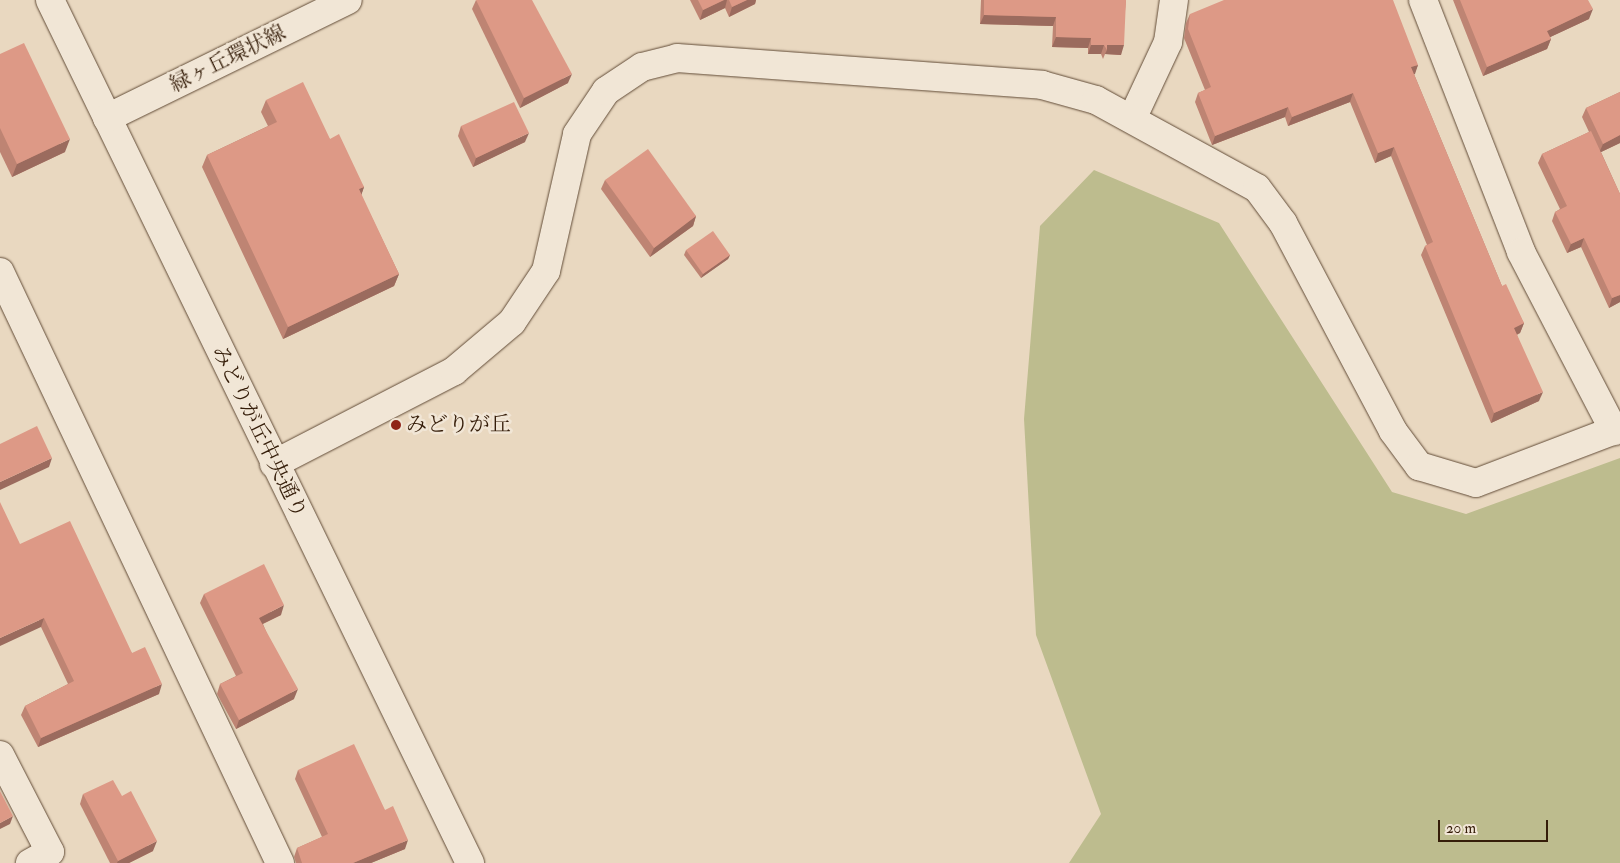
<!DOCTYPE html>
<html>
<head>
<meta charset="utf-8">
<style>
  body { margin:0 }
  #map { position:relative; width:1620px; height:863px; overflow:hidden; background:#e9d8c0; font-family:"IM FELL Double Pica","Noto Serif JP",serif }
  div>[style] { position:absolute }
  .green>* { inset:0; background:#bdbc8e }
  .roads { filter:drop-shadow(0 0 1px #624c37) drop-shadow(0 0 1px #624c37) }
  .minor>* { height:28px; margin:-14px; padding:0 14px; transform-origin:14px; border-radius:14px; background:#f1e6d6 }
  .tertiary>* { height:28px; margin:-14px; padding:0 14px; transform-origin:14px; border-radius:14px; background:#f1e6d6 }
  .wall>* { inset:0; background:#be8473 }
  .shaded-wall>* { inset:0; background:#9b6b5e }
  .building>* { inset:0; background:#dd9986 }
  .dots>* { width:14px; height:14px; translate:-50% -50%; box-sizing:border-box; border:2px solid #f1e6d6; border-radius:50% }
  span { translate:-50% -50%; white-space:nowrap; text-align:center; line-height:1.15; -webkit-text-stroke:5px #f1e6d6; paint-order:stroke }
  .street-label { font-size:21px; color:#351d09 }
  .poi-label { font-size:21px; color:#351d09 }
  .left { translate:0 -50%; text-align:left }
  .scale { position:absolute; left:1438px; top:820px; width:110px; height:22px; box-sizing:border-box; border:2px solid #351d09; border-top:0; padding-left:6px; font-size:15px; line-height:18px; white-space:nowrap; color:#351d09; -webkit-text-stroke:4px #f1e6d6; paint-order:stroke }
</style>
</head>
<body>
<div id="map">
  <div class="green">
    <div style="clip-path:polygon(1094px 170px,1219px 223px,1392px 492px,1466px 514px,1620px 458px,1620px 863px,1069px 863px,1101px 814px,1036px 635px,1024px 419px,1040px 226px)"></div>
  </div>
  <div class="roads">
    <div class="minor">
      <div style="left:1423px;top:0;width:270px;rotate:68.7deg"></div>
      <div style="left:1521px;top:252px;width:202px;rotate:62.5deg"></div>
      <div style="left:1132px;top:119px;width:85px;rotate:-64.9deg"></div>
      <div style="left:1168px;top:42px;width:42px;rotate:-81.9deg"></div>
      <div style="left:0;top:272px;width:654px;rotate:64.65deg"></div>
      <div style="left:274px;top:464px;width:203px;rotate:-27.3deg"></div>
      <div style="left:454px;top:371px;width:76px;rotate:-40.2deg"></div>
      <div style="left:512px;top:322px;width:61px;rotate:-56.3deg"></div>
      <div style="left:546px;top:271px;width:140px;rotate:-77.2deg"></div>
      <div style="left:577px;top:134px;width:52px;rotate:-56deg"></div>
      <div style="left:606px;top:91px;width:43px;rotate:-33.7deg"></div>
      <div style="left:642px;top:67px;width:36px;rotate:-14deg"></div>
      <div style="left:677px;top:58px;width:366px;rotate:4.2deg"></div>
      <div style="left:1042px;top:85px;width:56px;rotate:15.5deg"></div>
      <div style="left:1096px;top:100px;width:183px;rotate:28.7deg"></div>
      <div style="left:1257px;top:188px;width:44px;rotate:53.4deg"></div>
      <div style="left:1283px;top:223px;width:235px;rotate:62.1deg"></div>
      <div style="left:1393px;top:431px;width:44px;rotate:53.4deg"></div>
      <div style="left:1419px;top:466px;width:59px;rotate:16.6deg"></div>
      <div style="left:1476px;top:483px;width:154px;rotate:-20.9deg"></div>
      <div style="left:0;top:755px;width:109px;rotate:62.7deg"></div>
      <div style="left:50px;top:852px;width:23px;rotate:151deg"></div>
    </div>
    <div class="tertiary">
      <div style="left:50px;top:0;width:960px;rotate:64.05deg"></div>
      <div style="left:107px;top:118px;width:268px;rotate:-26.1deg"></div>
    </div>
  </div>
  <div class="wall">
    <div style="clip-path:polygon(476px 0,568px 83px,520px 108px,472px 9px)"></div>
    <div style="clip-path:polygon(690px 0,756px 0,755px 4px,729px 17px,725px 8px,700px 20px)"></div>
    <div style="clip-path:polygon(981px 0,1126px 0,1121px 55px,1105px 54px,1103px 59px,1101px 54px,1088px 54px,1088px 48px,1052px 47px,1053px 26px,980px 24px)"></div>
    <div style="clip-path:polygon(1453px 0,1588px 0,1589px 19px,1550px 37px,1551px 39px,1547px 49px,1483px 76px)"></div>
    <div style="clip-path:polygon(1190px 14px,1418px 65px,1414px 74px,1502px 286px,1524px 323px,1520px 333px,1517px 335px,1539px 401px,1491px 423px,1421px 255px,1425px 246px,1427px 245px,1391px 156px,1375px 163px,1350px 102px,1288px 126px,1285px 117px,1212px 145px,1195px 102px,1198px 93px,1205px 90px,1184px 38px,1186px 23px)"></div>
    <div style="clip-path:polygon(0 54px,65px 152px,12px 177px,0 152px)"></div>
    <div style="clip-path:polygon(1620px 92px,1620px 143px,1601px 152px,1620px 194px,1620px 302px,1609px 308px,1581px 247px,1567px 253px,1552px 221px,1555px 212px,1560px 209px,1538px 163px,1542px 154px,1589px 132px,1582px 117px,1586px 108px)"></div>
    <div style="clip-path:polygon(266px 100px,330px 139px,364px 187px,361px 195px,399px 274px,394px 286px,283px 339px,202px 167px,207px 155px,268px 126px,261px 112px)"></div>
    <div style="clip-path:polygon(461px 126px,525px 142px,473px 167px,458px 136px)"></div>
    <div style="clip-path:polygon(605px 180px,696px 216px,693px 226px,650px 257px,601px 189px)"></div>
    <div style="clip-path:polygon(686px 250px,730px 255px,728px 259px,701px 278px,684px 255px)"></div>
    <div style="clip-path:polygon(20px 544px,132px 653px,159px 694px,38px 747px,21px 715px,25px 706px,68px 684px,41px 627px)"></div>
    <div style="clip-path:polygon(204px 594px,281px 615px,263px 624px,294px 699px,236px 729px,217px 694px,220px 684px,236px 676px,200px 603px)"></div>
    <div style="clip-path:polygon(298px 770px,385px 810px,405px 849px,371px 863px,296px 863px,294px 857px,297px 848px,322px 837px,295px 779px)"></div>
    <div style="clip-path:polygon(83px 794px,153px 851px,129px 863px,110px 863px,80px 804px)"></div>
  </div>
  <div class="shaded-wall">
    <div style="clip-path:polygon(724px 0,727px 0,725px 8px,700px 20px,703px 10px)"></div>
    <div style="clip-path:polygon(747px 0,756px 0,755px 4px,729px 17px,732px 7px)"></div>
    <div style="clip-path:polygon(1593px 9px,1589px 19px,1544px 40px,1547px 31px)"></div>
    <div style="clip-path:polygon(984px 15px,1056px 17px,1053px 26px,980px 24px)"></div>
    <div style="clip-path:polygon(1056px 37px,1091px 38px,1088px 48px,1052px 47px)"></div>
    <div style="clip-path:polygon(1551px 39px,1547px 49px,1483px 76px,1487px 67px)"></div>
    <div style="clip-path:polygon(1091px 45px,1104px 45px,1101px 54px,1088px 54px)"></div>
    <div style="clip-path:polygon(1107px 45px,1124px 45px,1121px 55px,1105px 54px,1107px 50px)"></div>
    <div style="clip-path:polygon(1418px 65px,1415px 74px,1408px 77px,1411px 67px)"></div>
    <div style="clip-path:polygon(572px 74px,568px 83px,520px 108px,524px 98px)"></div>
    <div style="clip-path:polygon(1353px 93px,1350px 102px,1288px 126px,1292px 117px)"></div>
    <div style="clip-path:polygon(1288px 107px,1285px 117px,1212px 145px,1215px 136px)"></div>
    <div style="clip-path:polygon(529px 133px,525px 142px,473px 167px,476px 158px)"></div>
    <div style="clip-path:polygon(1620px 135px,1620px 143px,1599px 153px,1603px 144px)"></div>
    <div style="clip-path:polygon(70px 139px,65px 152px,12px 177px,17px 164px)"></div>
    <div style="clip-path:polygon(1394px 147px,1391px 156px,1375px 163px,1378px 153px)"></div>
    <div style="clip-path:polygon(364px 187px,360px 199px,359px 189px)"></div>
    <div style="clip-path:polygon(696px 216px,693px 226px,650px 257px,654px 248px)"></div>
    <div style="clip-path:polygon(1584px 238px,1581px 247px,1567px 253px,1571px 244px)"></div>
    <div style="clip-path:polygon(730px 255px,728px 259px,701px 278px,703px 274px)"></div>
    <div style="clip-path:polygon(399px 274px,394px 286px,283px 339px,288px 327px)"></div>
    <div style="clip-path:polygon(1620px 295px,1620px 302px,1609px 308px,1612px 298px)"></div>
    <div style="clip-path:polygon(1524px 323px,1520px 333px,1510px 337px,1514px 328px)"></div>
    <div style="clip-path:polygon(1543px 392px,1539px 401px,1491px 423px,1494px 413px)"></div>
    <div style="clip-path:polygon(52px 458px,49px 467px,0 490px,0 482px)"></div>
    <div style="clip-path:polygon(284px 605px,281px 615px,256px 627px,259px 618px)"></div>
    <div style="clip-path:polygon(44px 618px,41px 627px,0 646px,0 638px)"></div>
    <div style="clip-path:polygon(162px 684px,159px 694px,38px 747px,41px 738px)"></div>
    <div style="clip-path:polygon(298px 689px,294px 699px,236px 729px,239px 720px)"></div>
    <div style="clip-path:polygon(13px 816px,10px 824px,0 829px,0 823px)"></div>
    <div style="clip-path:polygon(408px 840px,405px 849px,371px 863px,353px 863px)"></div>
    <div style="clip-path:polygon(157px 841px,153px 851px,129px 863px,117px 863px,118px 861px)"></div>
  </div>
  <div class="building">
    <div style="clip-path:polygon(476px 0,532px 0,572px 74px,524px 98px)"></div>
    <div style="clip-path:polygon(698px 0,724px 0,703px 10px)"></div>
    <div style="clip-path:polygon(729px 0,747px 0,732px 7px)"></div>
    <div style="clip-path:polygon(984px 0,1126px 0,1124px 45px,1107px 45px,1107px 50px,1104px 45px,1091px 45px,1091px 38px,1056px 37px,1056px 17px,984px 15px)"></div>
    <div style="clip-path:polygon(1224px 0,1393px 0,1418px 65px,1411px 67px,1502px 286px,1506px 284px,1524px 323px,1514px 328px,1543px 392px,1494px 413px,1425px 246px,1433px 242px,1394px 147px,1378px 153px,1353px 93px,1292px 117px,1288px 107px,1215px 136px,1198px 93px,1211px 87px,1188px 29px,1190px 14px)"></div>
    <div style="clip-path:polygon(1460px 0,1588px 0,1593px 9px,1547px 31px,1551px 39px,1487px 67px)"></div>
    <div style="clip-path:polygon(24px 43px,70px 139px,17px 164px,0 128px,0 54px)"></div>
    <div style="clip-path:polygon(303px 82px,330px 139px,339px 134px,364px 187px,359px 189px,399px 274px,288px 327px,207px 155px,277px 122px,266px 100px)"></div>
    <div style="clip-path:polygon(1620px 92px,1620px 135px,1603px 144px,1586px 108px)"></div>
    <div style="clip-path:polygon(514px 102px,529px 133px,476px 158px,461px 126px)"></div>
    <div style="clip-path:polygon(1591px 131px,1620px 194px,1620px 295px,1612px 298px,1584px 238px,1571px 244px,1555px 212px,1567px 206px,1542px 154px)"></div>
    <div style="clip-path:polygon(648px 149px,696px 216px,654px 248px,605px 180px)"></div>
    <div style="clip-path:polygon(713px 231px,730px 255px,703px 274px,686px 250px)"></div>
    <div style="clip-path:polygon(37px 426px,52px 458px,0 482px,0 444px)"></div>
    <div style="clip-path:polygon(0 502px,20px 544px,70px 521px,132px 653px,145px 647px,162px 684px,41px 738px,25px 706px,74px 681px,44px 618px,0 638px)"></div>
    <div style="clip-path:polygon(264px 564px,284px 605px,259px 618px,298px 689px,239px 720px,220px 684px,243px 673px,204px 594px)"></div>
    <div style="clip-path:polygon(354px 744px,385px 810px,393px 806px,408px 840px,353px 863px,302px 863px,297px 848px,328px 834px,298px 770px)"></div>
    <div style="clip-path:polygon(113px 780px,122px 796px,131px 791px,157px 841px,118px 861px,83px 794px)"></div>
    <div style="clip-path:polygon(0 791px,13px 816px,0 823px)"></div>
  </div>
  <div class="dots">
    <div style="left:396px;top:425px;background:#8f2418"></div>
  </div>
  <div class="street-label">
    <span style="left:228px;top:59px;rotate:-26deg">緑ヶ丘環状線</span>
    <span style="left:259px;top:432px;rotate:64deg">みどりが丘中央通り</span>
  </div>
  <div class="poi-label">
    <span class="left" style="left:406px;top:425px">みどりが丘</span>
  </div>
  <div class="scale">20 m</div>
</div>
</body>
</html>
